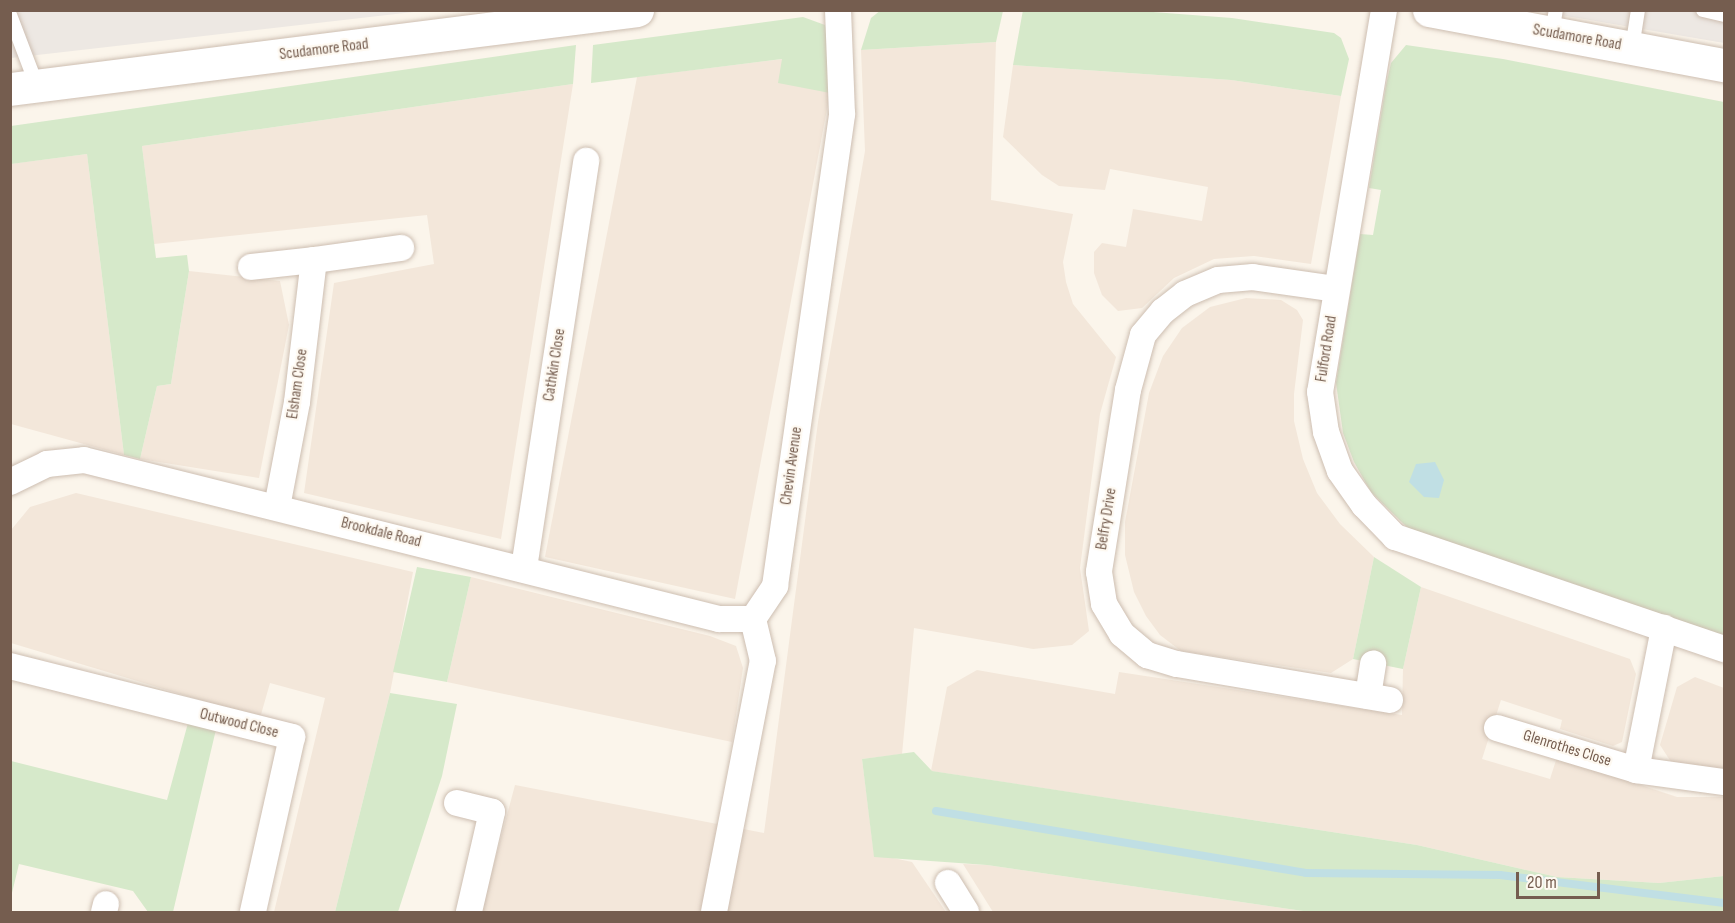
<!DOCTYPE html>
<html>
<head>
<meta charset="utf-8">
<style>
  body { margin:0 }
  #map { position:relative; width:1735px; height:923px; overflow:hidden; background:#fbf5eb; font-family:"Sofia Sans Condensed",sans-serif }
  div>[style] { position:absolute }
  .residential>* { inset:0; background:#f3e7da }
  .industrial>* { inset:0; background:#ede8e3 }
  .green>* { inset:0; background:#d6e9ca }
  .water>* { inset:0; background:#c0dfe4 }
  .stream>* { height:8px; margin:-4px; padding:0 4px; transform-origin:4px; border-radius:4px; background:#c0dfe4 }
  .roads { filter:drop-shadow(0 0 2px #cdbeb1) drop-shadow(0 0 2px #cdbeb1) }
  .lane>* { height:14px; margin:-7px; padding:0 7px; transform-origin:7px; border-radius:7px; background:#fff }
  .street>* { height:26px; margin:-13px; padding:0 13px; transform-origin:13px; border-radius:13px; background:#fff }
  .secondary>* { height:33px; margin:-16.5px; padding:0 16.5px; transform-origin:16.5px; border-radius:16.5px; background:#fff }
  span { translate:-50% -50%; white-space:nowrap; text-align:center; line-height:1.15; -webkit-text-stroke:4.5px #fef9f1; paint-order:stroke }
  .street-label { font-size:16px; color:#755d4f }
  .frame { position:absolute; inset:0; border:12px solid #755d4f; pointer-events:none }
  .scale { position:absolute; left:1516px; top:872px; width:84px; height:27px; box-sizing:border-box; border:3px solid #755d4f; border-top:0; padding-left:8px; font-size:18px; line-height:21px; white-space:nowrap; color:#755d4f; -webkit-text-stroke:4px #fef9f1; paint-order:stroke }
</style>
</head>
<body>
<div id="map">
  <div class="residential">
    <div style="clip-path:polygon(996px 42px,991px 200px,1073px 214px,1063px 262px,1066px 282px,1073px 304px,1116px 357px,1100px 414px,1080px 568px,1089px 631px,1072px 645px,1033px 649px,914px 628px,902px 754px,862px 759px,874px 854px,912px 862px,946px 912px,481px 912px,515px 785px,764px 833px,818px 422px,865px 151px,861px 50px)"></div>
    <div style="clip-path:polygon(783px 59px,830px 93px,735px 599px,545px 557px,637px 77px)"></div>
    <div style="clip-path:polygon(1013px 65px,1231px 80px,1341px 96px,1311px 264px,1254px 256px,1214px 259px,1174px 278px,1142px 308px,1118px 311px,1102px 295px,1094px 273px,1094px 252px,1102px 243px,1126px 247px,1133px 209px,1202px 221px,1208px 187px,1110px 169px,1105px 190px,1059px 186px,1042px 175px,1003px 137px)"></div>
    <div style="clip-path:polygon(573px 84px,501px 539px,304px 493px,334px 283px,434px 264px,427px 215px,154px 244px,142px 146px)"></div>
    <div style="clip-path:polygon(87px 154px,124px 455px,11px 424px,10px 164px)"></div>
    <div style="clip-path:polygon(189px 271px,280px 281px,289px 325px,259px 478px,140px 459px,157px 386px,171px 384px)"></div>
    <div style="clip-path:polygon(1246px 298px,1281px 300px,1297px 310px,1303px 320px,1294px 394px,1294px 421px,1303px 459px,1317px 493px,1340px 524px,1374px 557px,1353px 659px,1331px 673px,1181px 651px,1160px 635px,1146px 616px,1134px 592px,1125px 555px,1125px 522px,1149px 393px,1163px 356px,1182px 328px,1210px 307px)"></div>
    <div style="clip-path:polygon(76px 493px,413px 572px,390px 693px,335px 912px,274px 912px,325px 698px,270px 683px,260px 718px,11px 643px,11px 530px,30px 507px)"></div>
    <div style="clip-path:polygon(471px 577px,710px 636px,736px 646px,743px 668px,732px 742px,447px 682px)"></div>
    <div style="clip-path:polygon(1421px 587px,1630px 659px,1636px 674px,1622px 742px,1613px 746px,1560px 729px,1562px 720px,1501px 700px,1482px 759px,1550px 779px,1557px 757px,1677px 797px,1724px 797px,1724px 876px,1659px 883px,1557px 877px,1417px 845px,931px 771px,947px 687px,977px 670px,1115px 694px,1119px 672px,1402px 715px,1403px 669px)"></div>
    <div style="clip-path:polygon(1695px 677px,1724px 688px,1724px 768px,1710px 770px,1671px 762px,1660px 745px,1677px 687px)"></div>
    <div style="clip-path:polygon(963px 864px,987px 865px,1310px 912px,993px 912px)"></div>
  </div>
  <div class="industrial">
    <div style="clip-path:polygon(11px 10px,422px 11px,11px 58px)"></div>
    <div style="clip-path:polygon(1537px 11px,1724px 11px,1724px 43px)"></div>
  </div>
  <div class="green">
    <div style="clip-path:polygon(881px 10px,1003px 10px,1003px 11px,996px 42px,861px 50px,871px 18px)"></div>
    <div style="clip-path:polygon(1023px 10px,1140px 11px,1232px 18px,1334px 33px,1341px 38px,1349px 59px,1341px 96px,1231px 80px,1013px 65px)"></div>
    <div style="clip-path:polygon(803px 17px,825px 25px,834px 42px,830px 93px,778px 83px,782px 59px,591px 83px,593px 45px)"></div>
    <div style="clip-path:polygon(576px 45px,573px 84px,142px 146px,156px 258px,187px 255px,189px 271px,171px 384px,157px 386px,140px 459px,124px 455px,87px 154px,11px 164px,11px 126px)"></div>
    <div style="clip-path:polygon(1406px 45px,1503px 59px,1724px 102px,1724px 641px,1415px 535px,1371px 492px,1354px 462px,1343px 433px,1336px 383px,1360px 234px,1373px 235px,1381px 190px,1369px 188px,1386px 85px,1391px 63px)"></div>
    <div style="clip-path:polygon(1374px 557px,1421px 587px,1403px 669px,1353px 659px)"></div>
    <div style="clip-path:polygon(417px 567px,471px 577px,447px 682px,393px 672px)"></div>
    <div style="clip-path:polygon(390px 693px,457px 704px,442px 776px,398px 912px,335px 912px)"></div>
    <div style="clip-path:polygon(191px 712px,218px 721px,173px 912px,148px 912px,133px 891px,19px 864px,11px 897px,11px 761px,167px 800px)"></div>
    <div style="clip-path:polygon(914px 752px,932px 771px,1417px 845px,1557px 877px,1659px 883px,1724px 876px,1724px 912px,1310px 912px,987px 865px,874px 857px,862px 759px)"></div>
  </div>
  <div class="water">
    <div style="clip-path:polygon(1435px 462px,1444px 480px,1439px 498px,1424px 497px,1409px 482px,1416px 464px)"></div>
  </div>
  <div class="stream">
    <div style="left:936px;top:811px;width:375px;rotate:9.5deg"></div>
    <div style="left:1306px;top:873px;width:194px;rotate:0.6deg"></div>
    <div style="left:1500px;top:875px;width:226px;rotate:7.1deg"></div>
  </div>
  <div class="roads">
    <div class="lane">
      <div style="left:1703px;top:10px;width:22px;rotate:13deg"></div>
      <div style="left:10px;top:15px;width:76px;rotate:69.2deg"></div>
      <div style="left:1552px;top:34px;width:24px;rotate:-81deg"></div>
      <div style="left:1632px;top:48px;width:38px;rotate:-81deg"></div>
    </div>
    <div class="street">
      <div style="left:1384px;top:10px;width:387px;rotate:99.5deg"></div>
      <div style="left:1320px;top:392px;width:40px;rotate:81.5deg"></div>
      <div style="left:1326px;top:432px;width:41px;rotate:70.3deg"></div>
      <div style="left:1340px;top:471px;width:42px;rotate:54.8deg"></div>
      <div style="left:1364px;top:505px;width:45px;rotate:45.9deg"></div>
      <div style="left:1395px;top:537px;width:348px;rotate:18.8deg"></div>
      <div style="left:251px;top:267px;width:63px;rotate:-6.3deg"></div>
      <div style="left:1336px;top:289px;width:84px;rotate:-171.8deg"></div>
      <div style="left:1253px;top:277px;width:35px;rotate:175deg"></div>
      <div style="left:1218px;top:280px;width:36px;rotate:157deg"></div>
      <div style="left:1185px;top:294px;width:28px;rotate:142deg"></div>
      <div style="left:1163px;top:311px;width:31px;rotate:130deg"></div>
      <div style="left:1143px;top:335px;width:57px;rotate:105.3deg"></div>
      <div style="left:1128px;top:390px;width:184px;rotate:99.1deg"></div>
      <div style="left:1099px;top:572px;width:32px;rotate:81deg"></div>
      <div style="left:1104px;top:604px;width:35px;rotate:59deg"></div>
      <div style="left:1122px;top:634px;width:33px;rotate:40deg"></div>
      <div style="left:1147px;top:655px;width:31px;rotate:17deg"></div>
      <div style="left:1177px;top:664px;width:216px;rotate:9.6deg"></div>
      <div style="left:10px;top:482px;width:41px;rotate:-25.9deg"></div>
      <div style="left:47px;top:464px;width:37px;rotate:-6deg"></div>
      <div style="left:84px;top:460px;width:655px;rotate:14.06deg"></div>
      <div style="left:719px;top:619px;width:34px"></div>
      <div style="left:277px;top:507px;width:107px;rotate:-79.2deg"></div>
      <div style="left:297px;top:402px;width:143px;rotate:-83.2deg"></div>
      <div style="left:314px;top:260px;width:88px;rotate:-7.9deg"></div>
      <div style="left:524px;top:568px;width:412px;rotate:-81.3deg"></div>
      <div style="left:10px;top:666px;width:291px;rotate:14.1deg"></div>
      <div style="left:292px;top:737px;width:179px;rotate:102.6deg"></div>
      <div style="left:1368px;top:696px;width:33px;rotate:-81deg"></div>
      <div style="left:1497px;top:728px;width:145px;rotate:16.8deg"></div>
      <div style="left:1636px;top:770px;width:89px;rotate:7.8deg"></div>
      <div style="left:1636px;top:770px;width:145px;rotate:-78.8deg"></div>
      <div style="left:457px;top:803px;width:36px;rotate:14deg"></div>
      <div style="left:492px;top:812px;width:103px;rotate:103deg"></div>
      <div style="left:948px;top:883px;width:34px;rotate:58deg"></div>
      <div style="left:104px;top:912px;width:8px;rotate:-76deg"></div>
      <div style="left:714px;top:912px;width:256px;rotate:-79deg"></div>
      <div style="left:763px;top:661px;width:43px;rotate:-103.4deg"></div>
      <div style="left:753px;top:619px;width:40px;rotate:-56deg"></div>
      <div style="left:775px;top:586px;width:477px;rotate:-81.9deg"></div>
      <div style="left:842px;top:114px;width:104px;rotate:-92.2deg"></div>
    </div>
    <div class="secondary">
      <div style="left:1429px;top:10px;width:300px;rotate:10.6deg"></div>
      <div style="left:10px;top:89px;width:632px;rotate:-7.18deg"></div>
    </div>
  </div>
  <div class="street-label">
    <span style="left:1577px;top:38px;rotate:10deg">Scudamore Road</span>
    <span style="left:324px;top:50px;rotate:-7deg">Scudamore Road</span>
    <span style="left:1327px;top:349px;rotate:-81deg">Fulford Road</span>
    <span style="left:555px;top:365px;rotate:-81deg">Cathkin Close</span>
    <span style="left:298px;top:384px;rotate:-82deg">Elsham Close</span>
    <span style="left:792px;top:466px;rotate:-82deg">Chevin Avenue</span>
    <span style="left:1107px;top:519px;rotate:-81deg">Belfry Drive</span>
    <span style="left:381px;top:533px;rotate:14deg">Brookdale Road</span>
    <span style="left:239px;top:724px;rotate:14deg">Outwood Close</span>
    <span style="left:1567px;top:749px;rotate:17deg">Glenrothes Close</span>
  </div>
  <div class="frame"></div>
  <div class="scale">20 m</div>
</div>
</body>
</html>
